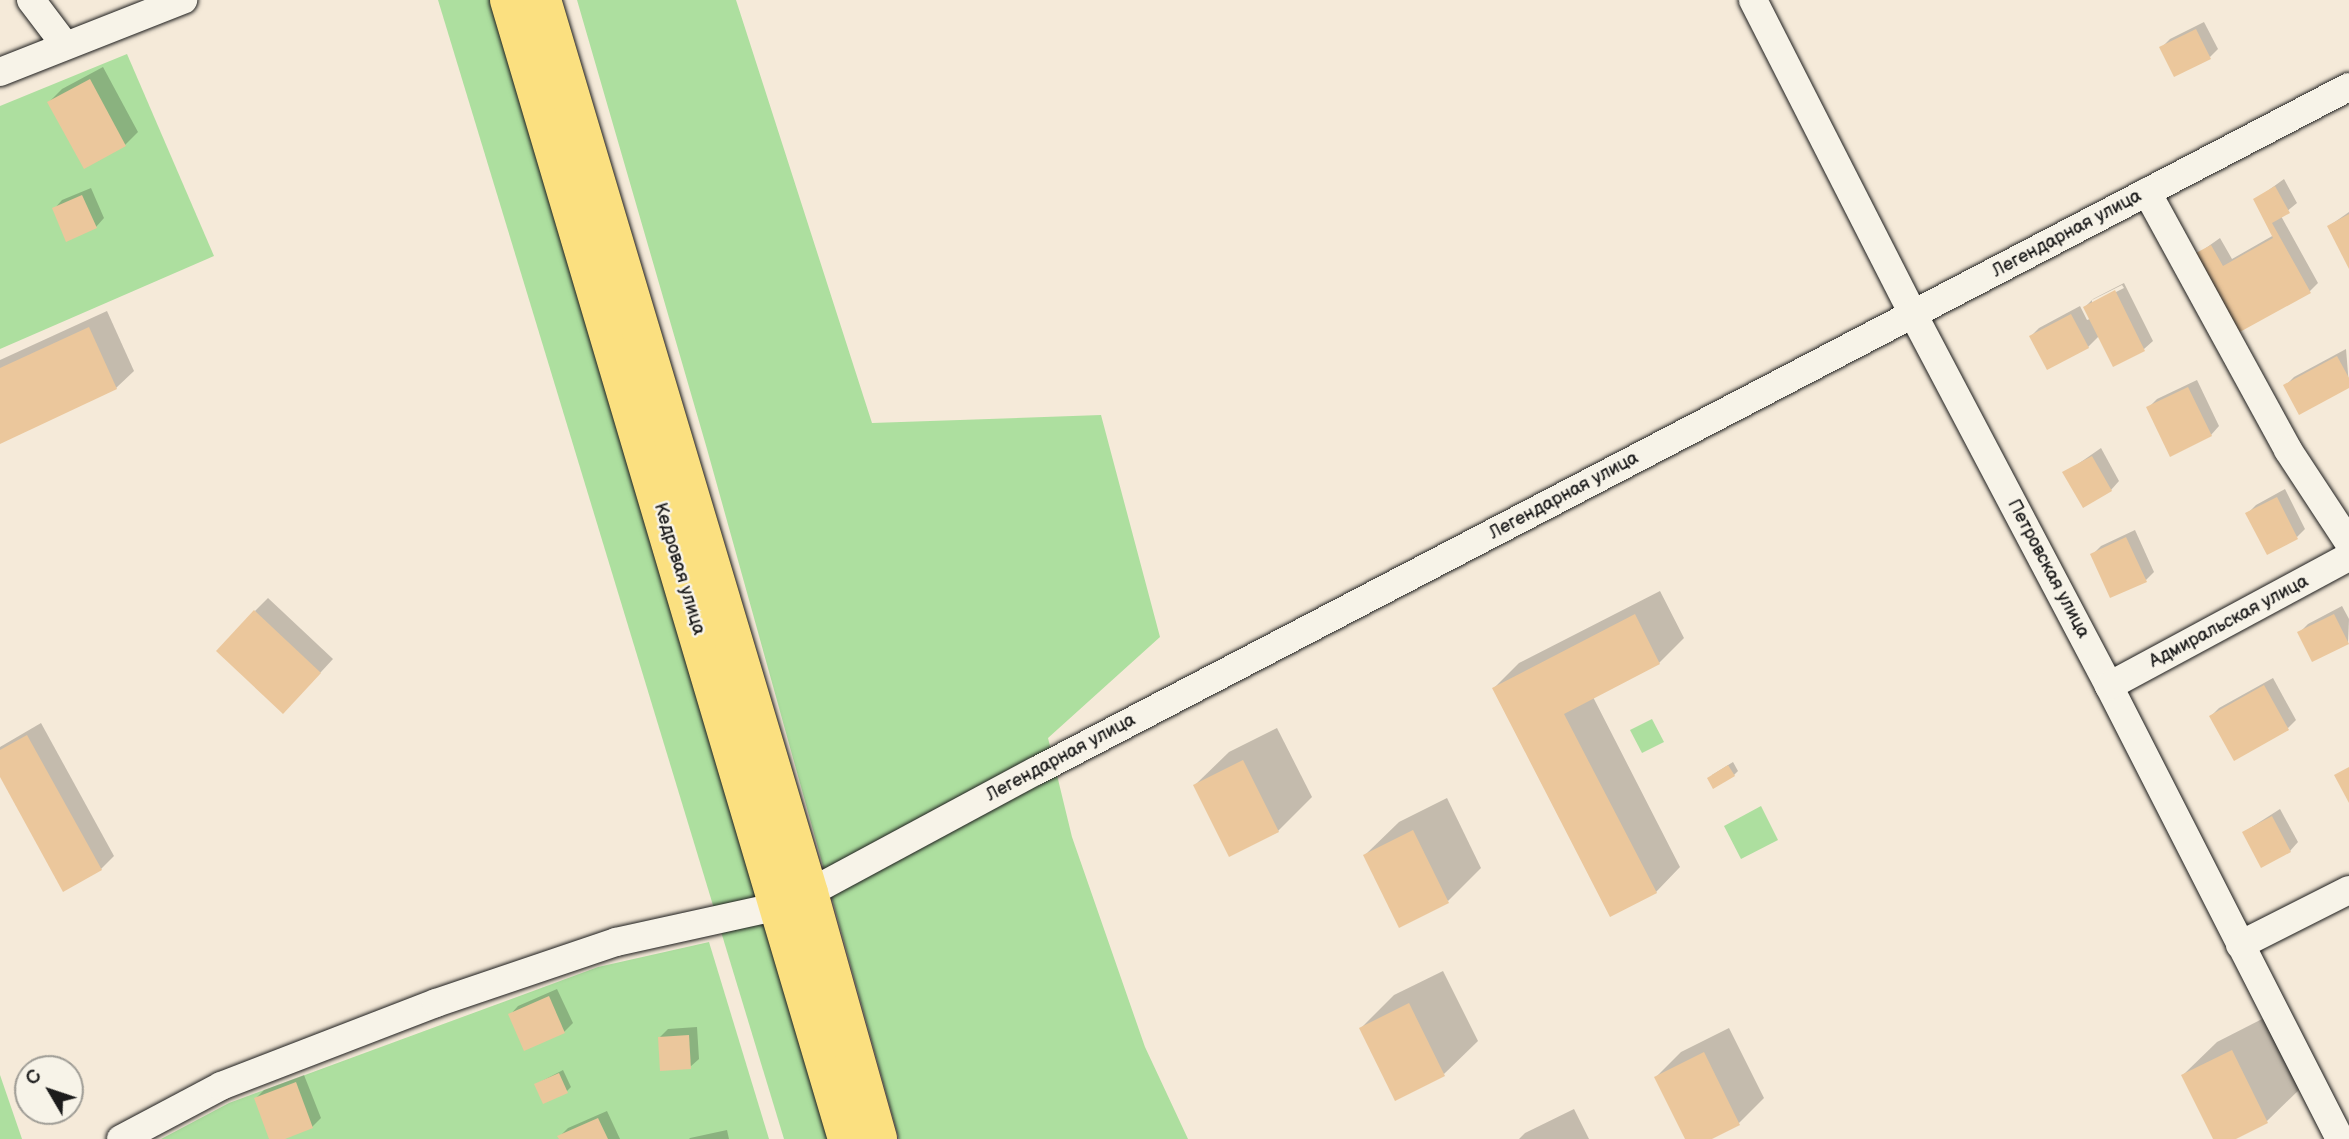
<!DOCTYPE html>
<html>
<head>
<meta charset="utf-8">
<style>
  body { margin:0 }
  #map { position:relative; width:2349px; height:1139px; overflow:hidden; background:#f5ead9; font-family:"Balsamiq Sans",sans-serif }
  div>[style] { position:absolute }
  .green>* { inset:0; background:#addf9f }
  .shadow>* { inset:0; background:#0003 }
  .building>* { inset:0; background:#ebc79c }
  .roads { filter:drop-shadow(0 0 2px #1c1c1c) drop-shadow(0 0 2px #1c1c1c) }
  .street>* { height:28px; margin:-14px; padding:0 14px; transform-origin:14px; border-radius:14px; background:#f7f3e8 }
  .primary>* { height:38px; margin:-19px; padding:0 19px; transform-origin:19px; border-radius:19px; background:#fbe080 }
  span { translate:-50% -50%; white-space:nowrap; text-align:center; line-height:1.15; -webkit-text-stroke:5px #f7f3e8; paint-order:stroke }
  .street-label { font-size:18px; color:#1c1c1c }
  .north { position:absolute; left:14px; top:1055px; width:70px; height:70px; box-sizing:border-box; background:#f7f3e8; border:2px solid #9f9d96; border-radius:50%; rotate:309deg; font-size:19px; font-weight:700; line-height:28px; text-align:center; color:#1c1c1c }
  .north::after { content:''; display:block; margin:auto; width:24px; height:32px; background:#1c1c1c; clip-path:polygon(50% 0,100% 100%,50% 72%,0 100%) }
</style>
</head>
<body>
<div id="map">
  <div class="green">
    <div style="clip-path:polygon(438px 0,504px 0,840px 1139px,784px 1139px)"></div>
    <div style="clip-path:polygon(577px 0,736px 0,872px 423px,1101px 415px,1160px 637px,1048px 738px,1072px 837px,1145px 1047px,1188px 1139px,899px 1139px,707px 449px)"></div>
    <div style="clip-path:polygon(127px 54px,214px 256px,0 349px,0 106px)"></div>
    <div style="clip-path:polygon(1652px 719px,1664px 742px,1642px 753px,1630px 730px)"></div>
    <div style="clip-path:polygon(1761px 806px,1778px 840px,1741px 859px,1724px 826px)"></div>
    <div style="clip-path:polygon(709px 942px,769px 1139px,161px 1139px,229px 1103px,598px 967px)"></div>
    <div style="clip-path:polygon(0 1075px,22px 1139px,0 1139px)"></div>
  </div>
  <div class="shadow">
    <div style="clip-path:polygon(2204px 22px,2218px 49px,2210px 57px,2161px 48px,2170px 39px)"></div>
    <div style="clip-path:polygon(103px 67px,138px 132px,125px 145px,49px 102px,62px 89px)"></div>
    <div style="clip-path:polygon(2284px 179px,2297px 203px,2281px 216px,2318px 283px,2310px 291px,2238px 331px,2196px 255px,2220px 238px,2232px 259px,2274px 235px,2255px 200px)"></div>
    <div style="clip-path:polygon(91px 188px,104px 218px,96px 227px,54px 209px,62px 200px)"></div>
    <div style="clip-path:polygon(2349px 212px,2349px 265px,2329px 226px)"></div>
    <div style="clip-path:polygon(evenodd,2124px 283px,2153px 341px,2144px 349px,2114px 365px,2099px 336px,2088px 347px,2031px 336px,2039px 328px,2080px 306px,2087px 320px,2090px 319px,2085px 307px,2093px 299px,2124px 283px,2122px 285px,2124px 288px,2092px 304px,2092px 300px,2122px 285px)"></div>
    <div style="clip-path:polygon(107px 311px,134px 371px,116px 388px,0 442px,0 360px)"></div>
    <div style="clip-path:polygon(2346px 349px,2349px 386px,2285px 386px,2294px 377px)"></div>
    <div style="clip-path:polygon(2197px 380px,2219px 426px,2211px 435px,2148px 408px,2157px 399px)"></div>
    <div style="clip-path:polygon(2101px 448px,2119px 481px,2111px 490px,2065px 473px)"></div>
    <div style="clip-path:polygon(2285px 489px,2305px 529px,2297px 537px,2248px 513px,2256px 505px)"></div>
    <div style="clip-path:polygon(2135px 530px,2154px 572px,2146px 580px,2092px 555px,2101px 546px)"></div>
    <div style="clip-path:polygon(1660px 591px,1684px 638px,1659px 663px,1593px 697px,1680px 867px,1656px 892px,1494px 688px,1519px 663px)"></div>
    <div style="clip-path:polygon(268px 598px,333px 659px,296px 699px,255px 611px)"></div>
    <div style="clip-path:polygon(2342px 606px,2349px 619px,2348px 642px,2299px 633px,2308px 624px)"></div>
    <div style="clip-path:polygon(2273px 678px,2296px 720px,2288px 728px,2211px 716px,2219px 708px)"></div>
    <div style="clip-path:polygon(41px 723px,114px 856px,101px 869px,0 774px,0 747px)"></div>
    <div style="clip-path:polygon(1277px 728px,1312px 797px,1278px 831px,1195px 785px,1229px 752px)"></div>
    <div style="clip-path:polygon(1733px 762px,1738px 771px,1734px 775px,1712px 775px)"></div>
    <div style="clip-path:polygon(1447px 798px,1481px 868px,1448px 901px,1365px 855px,1399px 822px)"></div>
    <div style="clip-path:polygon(2280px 809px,2298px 842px,2290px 851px,2244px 832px)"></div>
    <div style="clip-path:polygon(1443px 971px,1478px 1041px,1444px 1074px,1361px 1028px,1394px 995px)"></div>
    <div style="clip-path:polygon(557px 989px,573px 1023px,564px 1032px,510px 1015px,518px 1006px)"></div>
    <div style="clip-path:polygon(2266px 1017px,2301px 1088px,2267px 1121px,2232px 1139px,2215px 1139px,2183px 1075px,2217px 1042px)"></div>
    <div style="clip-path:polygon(697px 1027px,699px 1059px,690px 1067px,659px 1038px,668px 1029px)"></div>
    <div style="clip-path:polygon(1729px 1028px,1764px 1098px,1739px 1123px,1708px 1139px,1687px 1139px,1656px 1077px,1681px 1052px)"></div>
    <div style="clip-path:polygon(563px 1070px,571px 1087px,567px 1091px,536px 1084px)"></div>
    <div style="clip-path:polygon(304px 1075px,321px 1118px,312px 1127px,271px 1139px,256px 1098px,264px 1090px)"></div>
    <div style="clip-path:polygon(1574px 1109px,1589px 1139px,1519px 1139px,1525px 1133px)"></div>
    <div style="clip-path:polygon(607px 1111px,620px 1139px,561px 1139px,560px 1136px,568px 1128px)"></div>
    <div style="clip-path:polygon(727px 1130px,729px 1139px,689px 1139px,690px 1138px)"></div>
  </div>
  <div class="building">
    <div style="clip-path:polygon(2196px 29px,2211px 59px,2174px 77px,2159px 47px)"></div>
    <div style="clip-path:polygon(90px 79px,126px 146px,84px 169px,47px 102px)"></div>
    <div style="clip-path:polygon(2275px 186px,2290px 213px,2272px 223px,2311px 293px,2238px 333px,2194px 254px,2211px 245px,2223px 266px,2273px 238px,2253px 199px)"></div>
    <div style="clip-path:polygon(82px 195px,97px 228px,66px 242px,52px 208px)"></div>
    <div style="clip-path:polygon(2349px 214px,2349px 269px,2327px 226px)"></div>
    <div style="clip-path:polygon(2115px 290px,2145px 351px,2113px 367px,2083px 307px)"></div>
    <div style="clip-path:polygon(2071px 314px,2089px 348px,2047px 370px,2029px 336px)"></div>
    <div style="clip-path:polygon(89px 327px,117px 389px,0 444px,0 368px)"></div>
    <div style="clip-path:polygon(2337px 356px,2349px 378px,2349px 388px,2299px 415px,2283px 385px)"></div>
    <div style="clip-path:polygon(2188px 387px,2212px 436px,2170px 457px,2146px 407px)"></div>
    <div style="clip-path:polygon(2092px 456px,2112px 491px,2083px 508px,2062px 472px)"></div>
    <div style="clip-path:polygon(2277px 497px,2298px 539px,2267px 555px,2245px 513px)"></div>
    <div style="clip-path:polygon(2126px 537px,2147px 582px,2110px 598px,2090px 554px)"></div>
    <div style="clip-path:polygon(254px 610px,321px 673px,283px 714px,216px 651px)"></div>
    <div style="clip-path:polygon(1635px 614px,1660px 664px,1564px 714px,1657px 893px,1610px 917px,1492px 688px)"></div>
    <div style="clip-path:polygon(2334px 614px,2349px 644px,2312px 662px,2297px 632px)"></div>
    <div style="clip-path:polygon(2264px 685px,2289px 730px,2234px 761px,2209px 716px)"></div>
    <div style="clip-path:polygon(27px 735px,102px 870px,63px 892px,0 777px,0 750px)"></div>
    <div style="clip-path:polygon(1243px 760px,1279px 832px,1229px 857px,1193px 785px)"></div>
    <div style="clip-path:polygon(1728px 765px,1735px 776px,1713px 789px,1707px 778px)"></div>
    <div style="clip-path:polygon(2349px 767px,2349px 803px,2334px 775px)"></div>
    <div style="clip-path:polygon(2272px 816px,2291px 852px,2261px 868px,2242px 832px)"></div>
    <div style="clip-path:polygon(1413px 830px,1449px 903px,1399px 928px,1363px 855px)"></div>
    <div style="clip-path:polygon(549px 996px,565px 1033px,524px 1051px,508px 1014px)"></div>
    <div style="clip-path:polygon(1409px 1003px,1445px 1076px,1395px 1101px,1359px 1028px)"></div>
    <div style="clip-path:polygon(689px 1035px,691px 1069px,660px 1071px,658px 1037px)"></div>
    <div style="clip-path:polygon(2232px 1050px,2268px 1123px,2236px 1139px,2213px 1139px,2181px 1075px)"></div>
    <div style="clip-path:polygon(1704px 1052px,1740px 1125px,1712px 1139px,1685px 1139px,1654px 1077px)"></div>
    <div style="clip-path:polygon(559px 1073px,568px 1093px,543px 1104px,534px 1084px)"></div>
    <div style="clip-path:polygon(296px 1082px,313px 1128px,285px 1139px,269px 1139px,254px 1098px)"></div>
    <div style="clip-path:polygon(598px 1118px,608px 1139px,559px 1139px,557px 1136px)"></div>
  </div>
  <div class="roads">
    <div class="street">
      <div style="left:31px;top:0;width:56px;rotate:52.9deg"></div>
      <div style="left:1753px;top:0;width:352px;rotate:63deg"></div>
      <div style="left:1913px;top:314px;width:420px;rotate:62.2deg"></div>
      <div style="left:2109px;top:686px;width:508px;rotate:62.98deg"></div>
      <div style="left:0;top:72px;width:197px;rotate:-21.5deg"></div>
      <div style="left:2147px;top:192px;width:294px;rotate:61.3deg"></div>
      <div style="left:2288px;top:450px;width:111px;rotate:56.7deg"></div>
      <div style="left:2109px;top:686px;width:272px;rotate:-28.3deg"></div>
      <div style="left:2240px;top:945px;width:122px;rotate:-26.8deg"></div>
      <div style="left:121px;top:1139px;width:113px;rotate:-27.9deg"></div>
      <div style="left:221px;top:1086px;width:230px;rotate:-21.1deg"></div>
      <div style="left:436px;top:1003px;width:190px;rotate:-18.7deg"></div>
      <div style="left:616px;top:942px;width:168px;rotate:-12.4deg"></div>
      <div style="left:780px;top:906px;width:32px;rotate:-24deg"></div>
      <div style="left:809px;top:893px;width:258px;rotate:-28.3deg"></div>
      <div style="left:1036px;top:771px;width:1480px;rotate:-27.52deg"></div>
    </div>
    <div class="primary">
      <div style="left:509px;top:0;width:1188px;rotate:73.47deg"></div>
      <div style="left:542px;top:0;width:932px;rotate:73.35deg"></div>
      <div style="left:809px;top:893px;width:255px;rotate:74.3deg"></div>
    </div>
  </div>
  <div class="street-label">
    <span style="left:2067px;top:234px;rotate:-28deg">Легендарная улица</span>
    <span style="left:1564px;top:496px;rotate:-28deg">Легендарная улица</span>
    <span style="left:679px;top:569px;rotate:73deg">Кедровая улица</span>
    <span style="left:2048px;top:569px;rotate:62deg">Петровская улица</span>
    <span style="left:2229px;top:622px;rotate:-28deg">Адмиральская улица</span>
    <span style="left:1061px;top:758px;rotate:-28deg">Легендарная улица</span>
  </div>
  <div class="north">С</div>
</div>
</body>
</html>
